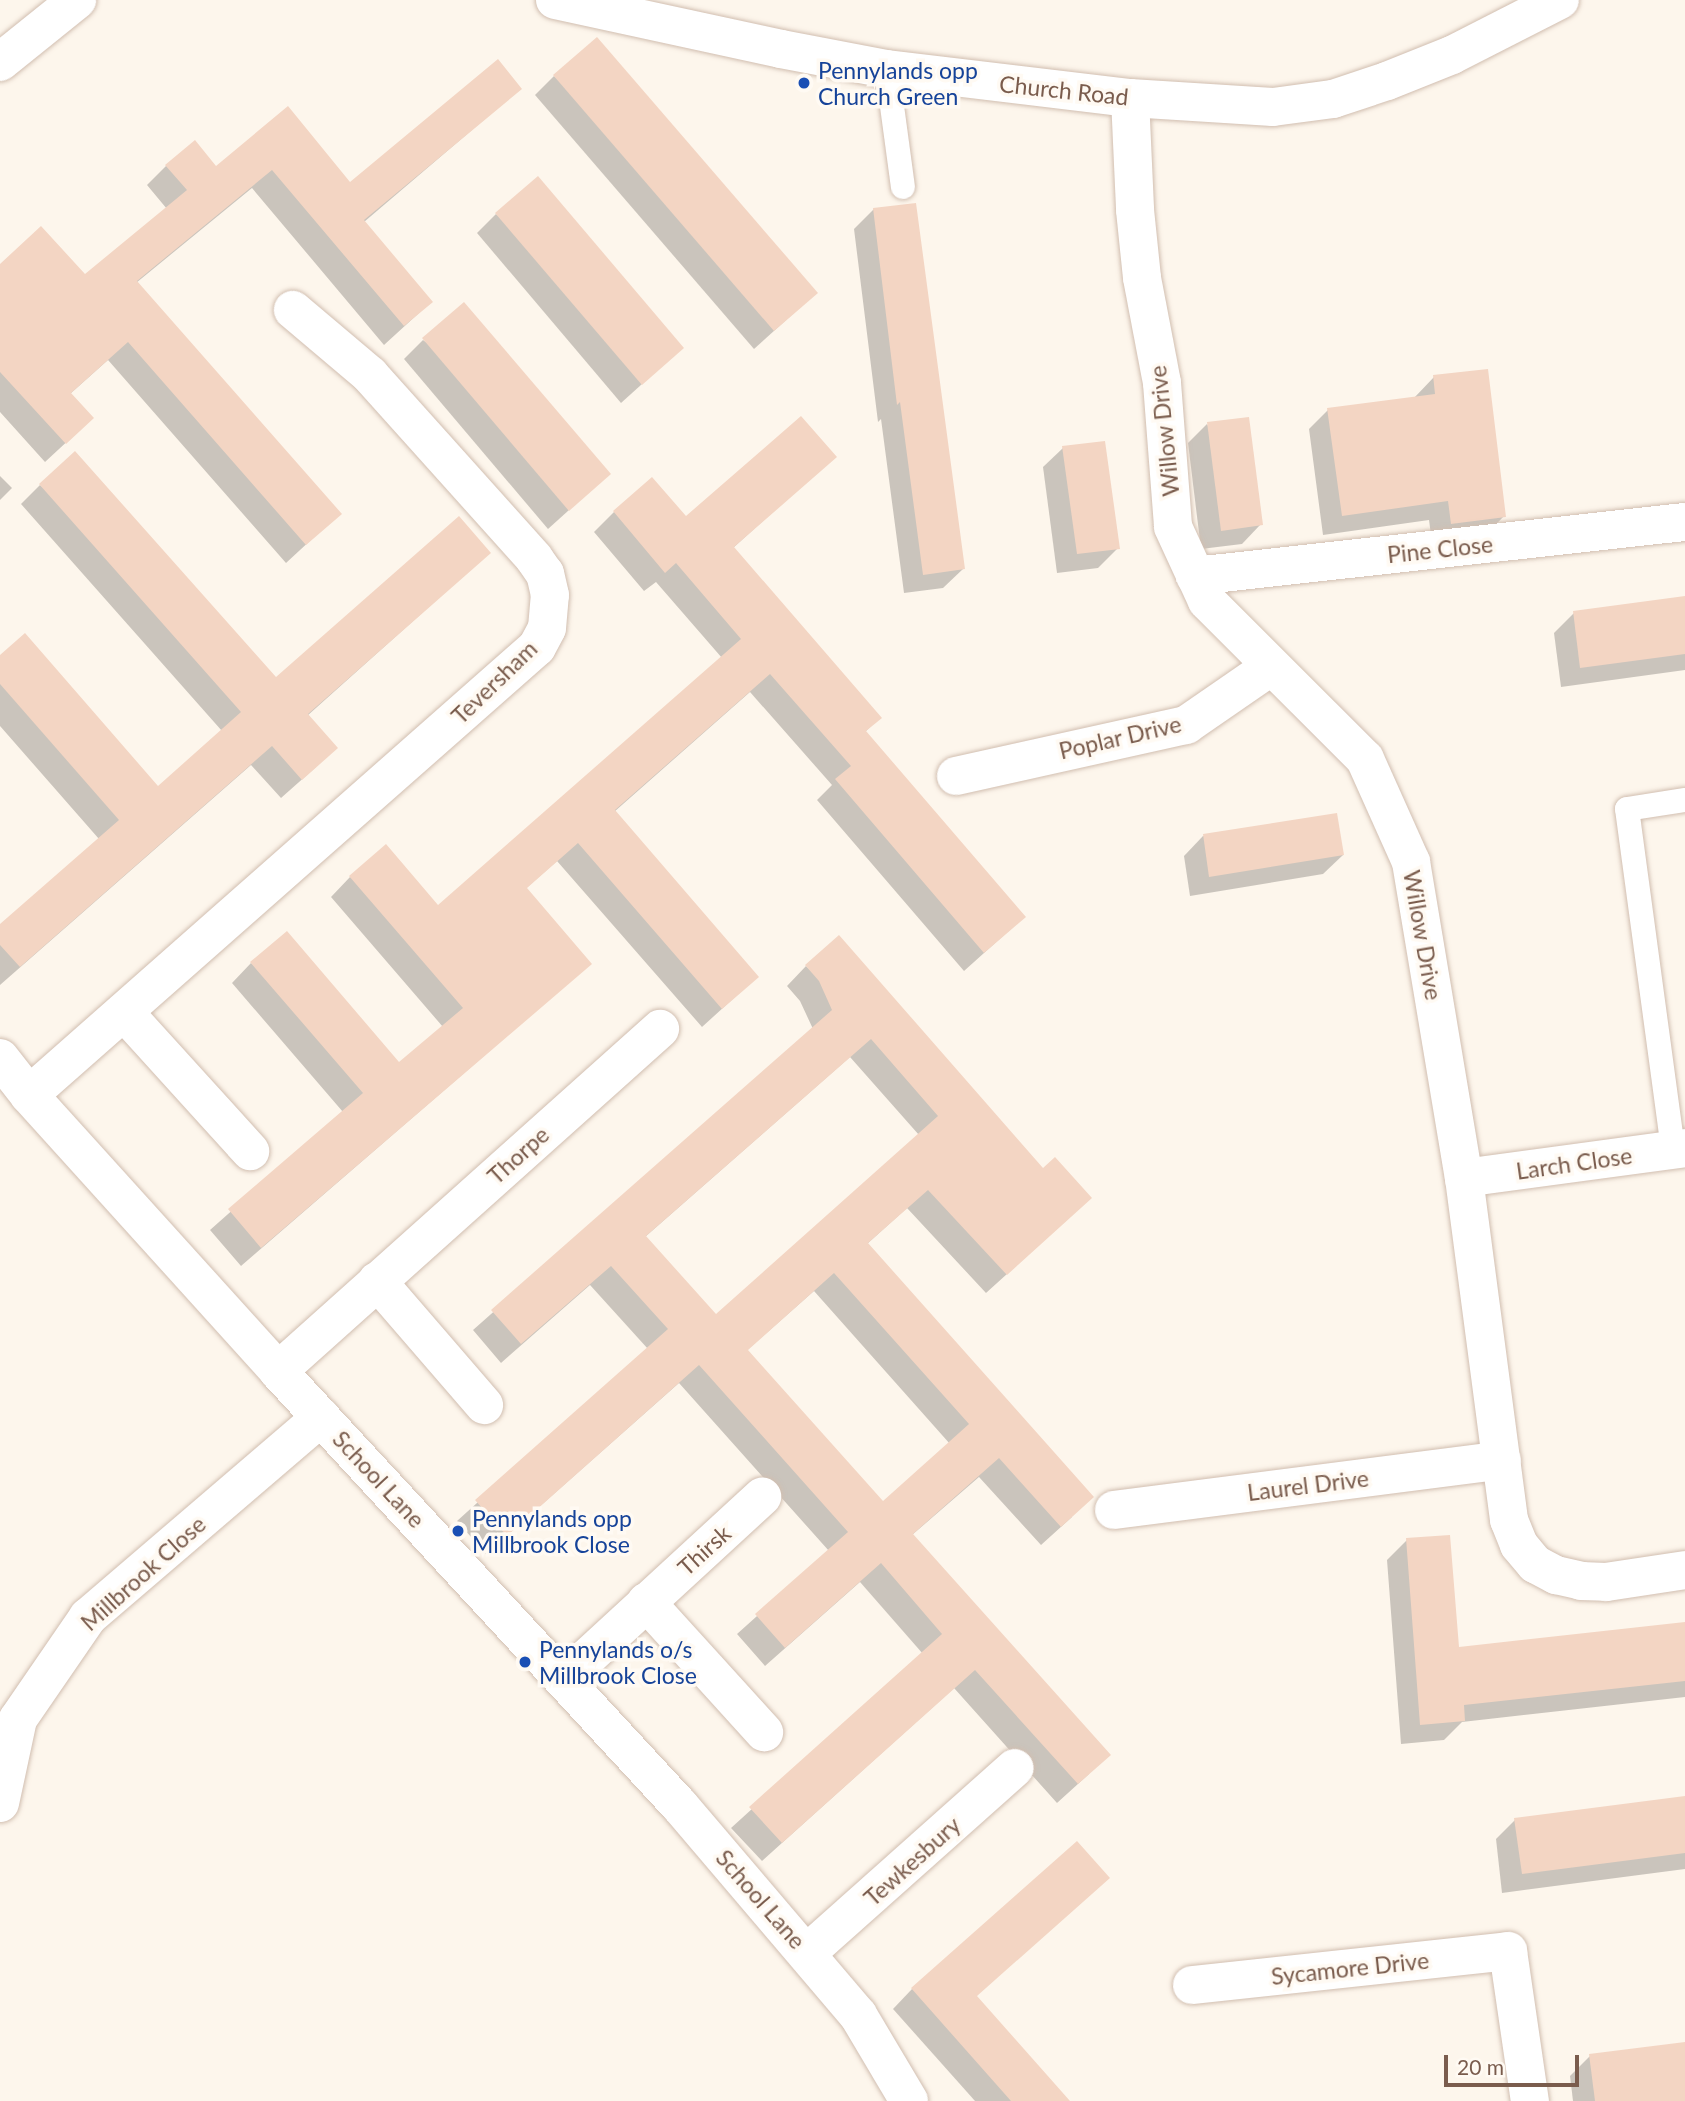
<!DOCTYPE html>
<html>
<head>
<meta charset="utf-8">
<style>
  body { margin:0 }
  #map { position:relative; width:1685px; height:2101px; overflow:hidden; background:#fdf6ec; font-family:Lato,sans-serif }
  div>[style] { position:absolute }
  .shadow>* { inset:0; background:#0003 }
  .building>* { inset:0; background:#f3d5c3 }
  .roads { filter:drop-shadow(0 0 2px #d1beb0) drop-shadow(0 0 2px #d1beb0) }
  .lane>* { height:24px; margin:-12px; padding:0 12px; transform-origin:12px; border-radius:12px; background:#fff }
  .street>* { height:38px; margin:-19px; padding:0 19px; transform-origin:19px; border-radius:19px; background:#fff }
  .secondary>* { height:38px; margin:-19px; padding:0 19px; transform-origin:19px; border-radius:19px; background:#fff }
  .dots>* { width:19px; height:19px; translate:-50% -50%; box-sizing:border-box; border:4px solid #fffaf3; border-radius:50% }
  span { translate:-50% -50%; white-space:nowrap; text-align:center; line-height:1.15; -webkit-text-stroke:7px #fffaf3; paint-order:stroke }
  .transit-label { font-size:23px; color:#164399 }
  .left { translate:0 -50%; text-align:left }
  .street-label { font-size:23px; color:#7a5c4d }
  .scale { position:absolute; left:1444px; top:2055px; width:135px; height:32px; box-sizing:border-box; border:4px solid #7a5c4d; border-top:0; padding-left:9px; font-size:21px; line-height:24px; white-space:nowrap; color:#7a5c4d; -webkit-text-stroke:5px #fffaf3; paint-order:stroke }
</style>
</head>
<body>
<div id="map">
  <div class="shadow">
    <div style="clip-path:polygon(554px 76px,816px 293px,754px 349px,535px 95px)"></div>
    <div style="clip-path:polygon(520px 89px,364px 222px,431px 302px,384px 345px,252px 188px,136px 283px,339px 514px,286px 563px,108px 360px,70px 394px,72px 437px,45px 462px,0 412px,0 268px,85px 277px,167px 209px,147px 185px,166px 166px,216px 168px,288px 108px,350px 184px)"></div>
    <div style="clip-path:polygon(874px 209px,963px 569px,943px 588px,904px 593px,881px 419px,878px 422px,854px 229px)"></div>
    <div style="clip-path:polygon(496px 214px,682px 348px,621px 403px,477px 233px)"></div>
    <div style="clip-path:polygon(423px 340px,609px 474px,548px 529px,404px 359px)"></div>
    <div style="clip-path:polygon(1434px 377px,1504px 516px,1485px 536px,1432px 543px,1429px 520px,1323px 535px,1309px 429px,1328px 410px,1414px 398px)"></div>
    <div style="clip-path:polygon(1207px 424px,1261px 524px,1242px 544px,1201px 549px,1188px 443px)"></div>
    <div style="clip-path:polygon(1063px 448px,1118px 548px,1098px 568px,1057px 573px,1043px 467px)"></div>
    <div style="clip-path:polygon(834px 457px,733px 548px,879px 718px,865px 732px,1024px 917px,964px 971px,817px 800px,832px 785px,750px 692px,614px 812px,757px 977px,702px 1027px,557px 861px,525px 889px,590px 964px,241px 1266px,210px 1230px,343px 1112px,232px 983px,251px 963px,399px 1065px,443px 1027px,331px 897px,350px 877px,438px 908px,722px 658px,656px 582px,644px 591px,594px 532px,614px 512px,652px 480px,686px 519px)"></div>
    <div style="clip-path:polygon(0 476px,12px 488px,0 500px)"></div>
    <div style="clip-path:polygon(40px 485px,276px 679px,489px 553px,307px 716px,316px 767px,281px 798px,251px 765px,0 985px,0 926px,99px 839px,0 726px,0 657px,157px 788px,222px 731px,21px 504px)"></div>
    <div style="clip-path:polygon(1685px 598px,1685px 670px,1561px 687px,1554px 633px,1574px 613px)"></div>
    <div style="clip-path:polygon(1203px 836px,1343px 855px,1323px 874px,1190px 896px,1184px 856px)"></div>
    <div style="clip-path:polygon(evenodd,806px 966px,1070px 1217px,986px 1293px,907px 1208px,867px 1244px,1072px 1517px,1041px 1545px,979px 1477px,912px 1535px,1089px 1774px,1057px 1803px,954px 1688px,762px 1861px,731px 1828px,923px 1654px,860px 1582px,765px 1666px,737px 1634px,829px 1551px,679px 1383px,486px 1554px,457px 1521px,648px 1349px,590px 1285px,501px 1363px,473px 1330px,813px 1029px,800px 1001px,787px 986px,806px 966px,850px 1057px,919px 1135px,716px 1316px,645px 1237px,850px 1057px,806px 966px,814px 1291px,950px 1444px,882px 1503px,746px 1351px,814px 1291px)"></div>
    <div style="clip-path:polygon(1407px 1540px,1458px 1649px,1685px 1624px,1685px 1697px,1462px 1722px,1444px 1740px,1401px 1744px,1387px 1560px)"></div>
    <div style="clip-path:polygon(1685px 1797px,1685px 1869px,1502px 1893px,1496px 1839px,1515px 1820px)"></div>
    <div style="clip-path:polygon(912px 1989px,975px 1997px,1068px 2101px,975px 2101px,893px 2009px)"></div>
    <div style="clip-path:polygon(1685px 2043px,1685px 2101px,1573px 2101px,1570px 2076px,1590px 2056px)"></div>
  </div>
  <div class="building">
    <div style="clip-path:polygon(597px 37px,818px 293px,774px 331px,553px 75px)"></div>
    <div style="clip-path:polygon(498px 59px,522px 89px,364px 220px,433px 302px,404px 326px,272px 170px,137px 281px,342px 514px,306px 545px,128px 342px,71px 393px,94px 418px,66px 444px,0 372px,0 264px,41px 226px,85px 274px,187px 190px,165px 165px,195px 140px,216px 166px,288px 106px,350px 182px)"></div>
    <div style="clip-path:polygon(538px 176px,684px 348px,642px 385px,495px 213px)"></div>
    <div style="clip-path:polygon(916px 203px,965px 569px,923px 575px,900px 402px,897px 405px,873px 208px)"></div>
    <div style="clip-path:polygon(464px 302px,611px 474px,569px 511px,422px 338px)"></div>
    <div style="clip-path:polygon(1488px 369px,1506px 517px,1451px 524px,1448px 501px,1342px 516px,1327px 408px,1435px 394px,1433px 375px)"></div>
    <div style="clip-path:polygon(801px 416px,837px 457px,734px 547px,882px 718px,866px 731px,1026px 917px,984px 953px,835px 779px,851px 766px,770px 674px,615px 810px,759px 977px,722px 1009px,578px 843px,527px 888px,592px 964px,261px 1248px,228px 1209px,363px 1093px,250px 962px,287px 931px,399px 1062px,463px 1008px,349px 876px,386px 844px,438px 905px,741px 639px,676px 563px,665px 573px,613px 511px,652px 477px,686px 516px)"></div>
    <div style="clip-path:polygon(1249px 417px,1263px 525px,1221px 531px,1207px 422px)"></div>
    <div style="clip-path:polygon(1105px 441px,1120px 549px,1077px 554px,1062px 446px)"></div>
    <div style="clip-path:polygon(75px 451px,276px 677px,459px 516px,491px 553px,308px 714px,338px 748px,302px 780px,272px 746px,20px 967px,0 945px,0 924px,119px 820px,0 684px,0 655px,25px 633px,158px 786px,241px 712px,39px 484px)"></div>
    <div style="clip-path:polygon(1685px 596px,1685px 654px,1580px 668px,1573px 611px)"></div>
    <div style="clip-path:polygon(1337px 813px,1344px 855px,1209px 877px,1203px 834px)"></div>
    <div style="clip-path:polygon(evenodd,839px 935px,1043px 1168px,1055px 1157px,1092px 1198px,1007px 1275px,928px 1190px,868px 1243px,1094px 1497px,1061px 1527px,999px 1458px,913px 1534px,1111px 1755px,1078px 1784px,975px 1670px,782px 1843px,749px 1807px,942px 1634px,881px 1563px,785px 1648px,755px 1614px,848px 1532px,699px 1365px,507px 1536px,475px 1500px,668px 1329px,611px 1266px,521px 1344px,491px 1310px,832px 1010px,819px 981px,805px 965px,839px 935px,871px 1039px,938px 1116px,716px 1314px,646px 1236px,871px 1039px,839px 935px,834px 1273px,969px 1424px,883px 1501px,748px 1350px,834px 1273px)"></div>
    <div style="clip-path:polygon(1450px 1535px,1459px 1647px,1685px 1622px,1685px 1681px,1464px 1705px,1465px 1721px,1420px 1725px,1406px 1538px)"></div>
    <div style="clip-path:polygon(1685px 1796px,1685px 1853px,1522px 1874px,1514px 1818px)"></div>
    <div style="clip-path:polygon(1077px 1841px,1110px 1878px,977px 1996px,1070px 2101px,1011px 2101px,911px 1988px)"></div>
    <div style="clip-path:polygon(1685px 2042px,1685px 2101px,1595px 2101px,1589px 2054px)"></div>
  </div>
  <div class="roads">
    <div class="lane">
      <div style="left:887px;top:69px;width:119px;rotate:82.3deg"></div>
      <div style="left:1673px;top:1149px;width:343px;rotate:-97.7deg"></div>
      <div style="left:1627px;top:809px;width:59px;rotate:-8.8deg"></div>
    </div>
    <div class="street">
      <div style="left:1130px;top:98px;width:112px;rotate:87.4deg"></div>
      <div style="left:1135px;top:210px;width:68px;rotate:84.1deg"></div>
      <div style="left:1142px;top:278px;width:107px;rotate:79.2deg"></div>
      <div style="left:1162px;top:383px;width:144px;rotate:85.6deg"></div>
      <div style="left:1173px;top:527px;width:81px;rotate:65.3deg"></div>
      <div style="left:1207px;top:601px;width:223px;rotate:45deg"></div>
      <div style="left:1365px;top:759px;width:113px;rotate:65.9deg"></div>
      <div style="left:1411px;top:862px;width:320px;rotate:80.5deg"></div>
      <div style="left:1464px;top:1178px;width:345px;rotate:82.5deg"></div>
      <div style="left:1509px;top:1520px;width:27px;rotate:68deg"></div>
      <div style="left:1519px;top:1545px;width:25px;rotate:50deg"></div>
      <div style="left:1535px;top:1564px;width:24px;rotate:28deg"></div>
      <div style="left:1556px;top:1575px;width:26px;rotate:13deg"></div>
      <div style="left:1581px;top:1581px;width:25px;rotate:2deg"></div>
      <div style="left:1606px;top:1582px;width:80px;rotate:-8.6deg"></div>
      <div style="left:1195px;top:576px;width:493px;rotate:-6.3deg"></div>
      <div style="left:956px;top:776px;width:236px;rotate:-12.5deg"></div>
      <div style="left:1186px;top:725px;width:102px;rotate:-34.6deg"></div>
      <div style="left:124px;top:1012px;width:188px;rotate:47.8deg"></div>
      <div style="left:29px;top:1095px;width:677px;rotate:-41.41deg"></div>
      <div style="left:537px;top:647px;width:21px;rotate:-62deg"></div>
      <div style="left:547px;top:628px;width:33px;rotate:-85deg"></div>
      <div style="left:550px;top:595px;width:22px;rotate:-103deg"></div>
      <div style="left:545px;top:574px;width:19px;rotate:-125deg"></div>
      <div style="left:534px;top:558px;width:246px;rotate:-131.9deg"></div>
      <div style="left:370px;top:375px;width:101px;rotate:-139.8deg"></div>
      <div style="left:1464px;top:1178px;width:223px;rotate:-7.7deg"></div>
      <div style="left:377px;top:1281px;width:164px;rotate:49.2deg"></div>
      <div style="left:278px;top:1371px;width:513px;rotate:-41.84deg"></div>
      <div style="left:1114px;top:1510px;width:391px;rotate:-7.3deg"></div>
      <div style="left:646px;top:1602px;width:176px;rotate:47.8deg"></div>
      <div style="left:565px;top:1678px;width:268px;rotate:-42.6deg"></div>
      <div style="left:0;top:1803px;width:86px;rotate:-77.9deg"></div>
      <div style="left:18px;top:1719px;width:124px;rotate:-55.5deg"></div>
      <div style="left:88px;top:1617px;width:307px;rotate:-40.6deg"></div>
      <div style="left:807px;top:1953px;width:278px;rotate:-41.7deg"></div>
      <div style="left:1192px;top:1985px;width:318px;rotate:-6.1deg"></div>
      <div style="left:1508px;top:1951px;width:152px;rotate:81.7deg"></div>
    </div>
    <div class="secondary">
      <div style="left:555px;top:0;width:231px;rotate:12.2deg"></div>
      <div style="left:781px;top:49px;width:108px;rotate:10.7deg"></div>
      <div style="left:887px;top:69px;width:245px;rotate:6.8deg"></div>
      <div style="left:1130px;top:98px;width:143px;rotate:3.6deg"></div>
      <div style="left:1273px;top:107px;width:61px;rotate:-7.6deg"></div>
      <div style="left:1333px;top:99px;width:57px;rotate:-18.4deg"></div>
      <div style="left:1387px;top:81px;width:70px;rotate:-21.8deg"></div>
      <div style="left:1452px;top:55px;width:121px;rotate:-27deg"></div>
      <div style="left:0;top:62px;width:99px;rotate:-38.8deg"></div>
      <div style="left:0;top:1058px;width:47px;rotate:51.9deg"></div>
      <div style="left:29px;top:1095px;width:372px;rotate:47.9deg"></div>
      <div style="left:278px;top:1371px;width:592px;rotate:47.26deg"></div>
      <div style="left:680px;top:1806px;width:275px;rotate:49.6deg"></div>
      <div style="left:858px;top:2015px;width:100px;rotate:59.3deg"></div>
    </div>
  </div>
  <div class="dots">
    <div style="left:804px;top:83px;background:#1a4fb4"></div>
    <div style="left:458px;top:1531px;background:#1a4fb4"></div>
    <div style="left:525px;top:1662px;background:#1a4fb4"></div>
  </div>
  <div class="transit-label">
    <span class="left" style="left:818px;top:83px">Pennylands opp<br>Church Green</span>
    <span class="left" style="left:472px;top:1531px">Pennylands opp<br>Millbrook Close</span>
    <span class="left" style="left:539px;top:1662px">Pennylands o/s<br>Millbrook Close</span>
  </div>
  <div class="street-label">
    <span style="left:1064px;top:90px;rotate:6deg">Church Road</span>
    <span style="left:1164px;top:431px;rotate:-96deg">Willow Drive</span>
    <span style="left:1440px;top:549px;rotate:-6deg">Pine Close</span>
    <span style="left:494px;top:682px;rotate:-44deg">Teversham</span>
    <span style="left:1120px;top:737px;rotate:-13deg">Poplar Drive</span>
    <span style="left:1423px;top:935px;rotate:80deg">Willow Drive</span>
    <span style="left:518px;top:1155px;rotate:-42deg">Thorpe</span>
    <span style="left:1574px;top:1163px;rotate:-8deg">Larch Close</span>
    <span style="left:379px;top:1479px;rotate:47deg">School Lane</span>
    <span style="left:1308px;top:1485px;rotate:-7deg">Laurel Drive</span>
    <span style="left:704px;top:1550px;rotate:-42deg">Thirsk</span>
    <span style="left:143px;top:1573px;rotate:-42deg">Millbrook Close</span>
    <span style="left:912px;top:1861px;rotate:-42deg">Tewkesbury</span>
    <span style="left:761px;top:1899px;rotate:49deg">School Lane</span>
    <span style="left:1350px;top:1968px;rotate:-6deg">Sycamore Drive</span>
  </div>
  <div class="scale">20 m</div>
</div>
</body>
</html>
